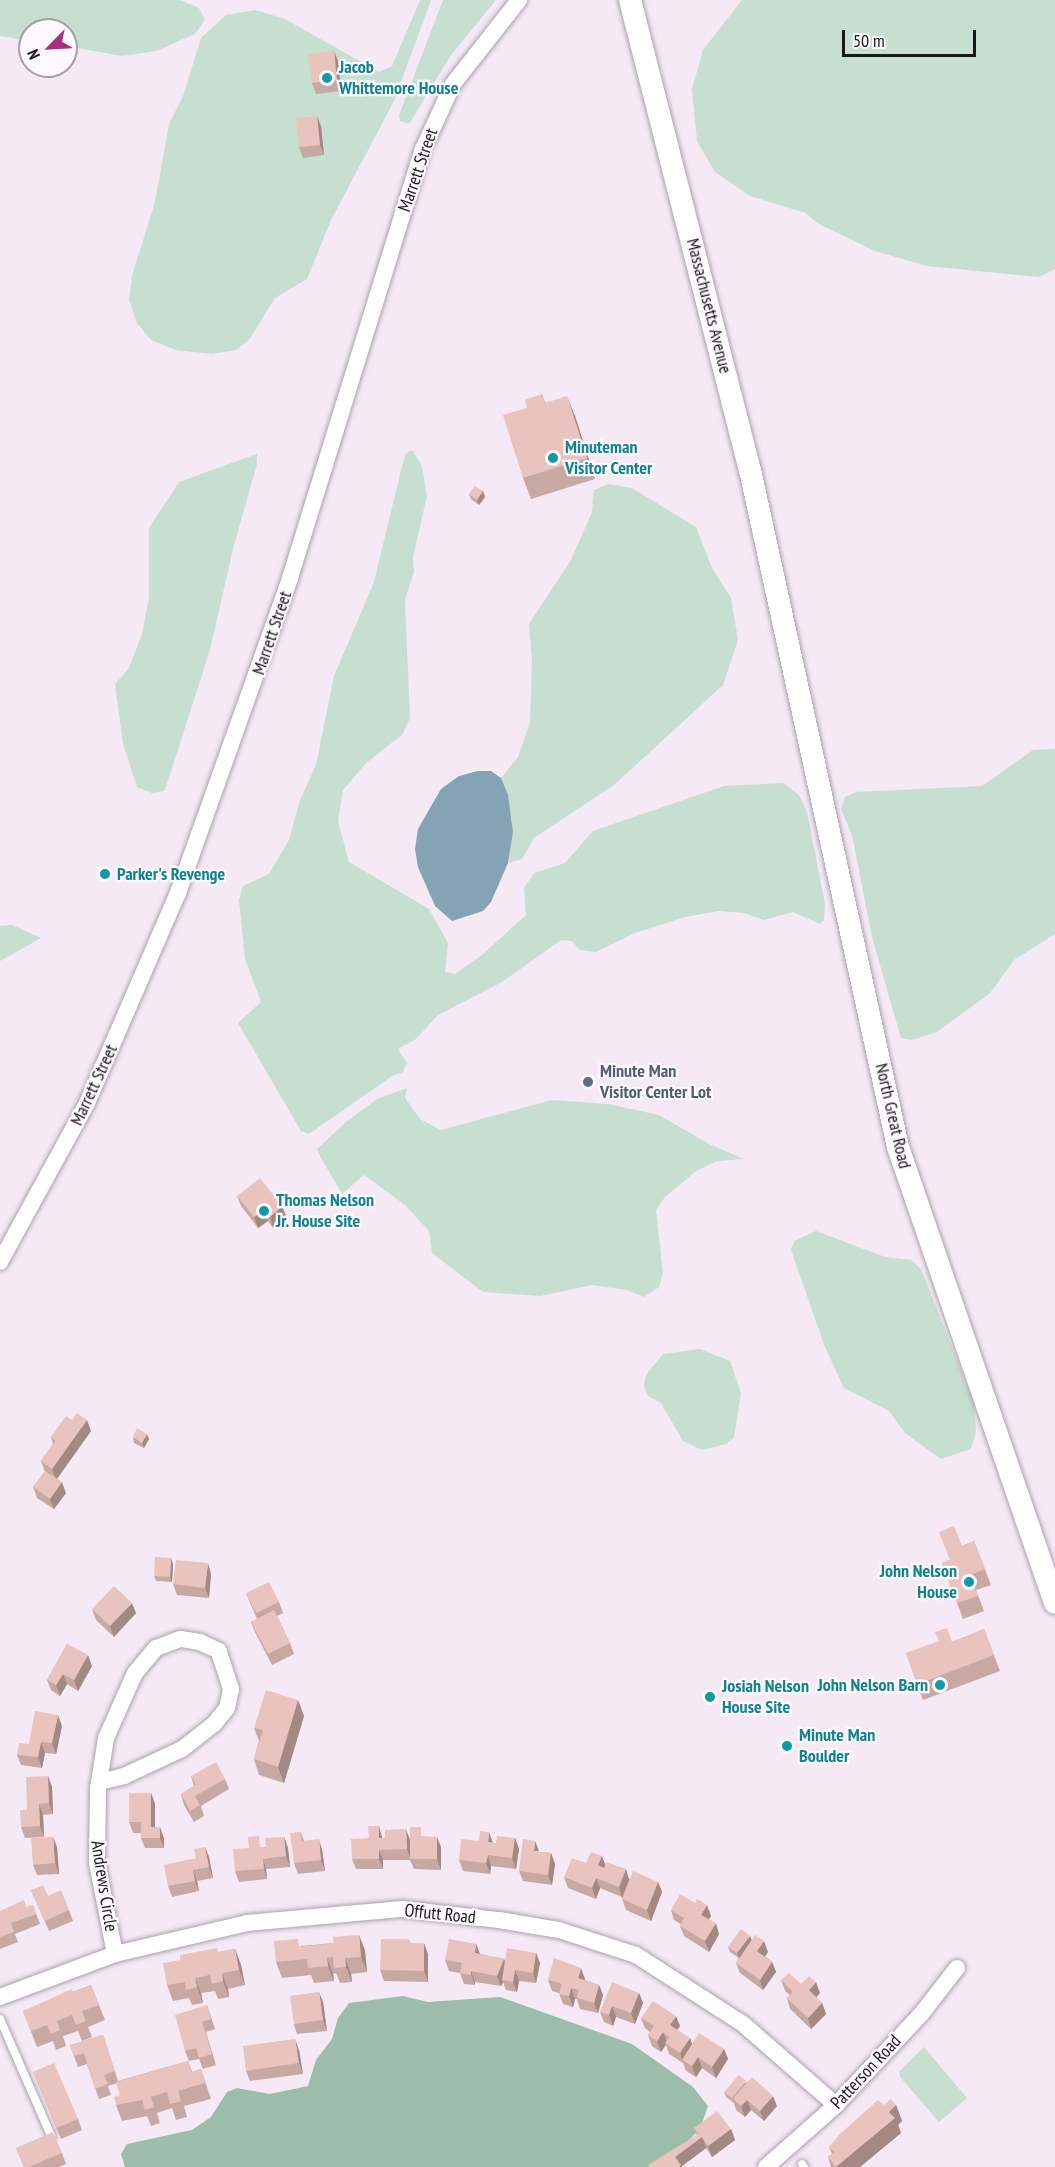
<!DOCTYPE html>
<html>
<head>
<meta charset="utf-8">
<style>
  body { margin:0 }
  #map { position:relative; width:1055px; height:2167px; overflow:hidden; background:#f4e9f5; font-family:"PT Sans Narrow",sans-serif }
  div>[style] { position:absolute }
  .green>* { inset:0; background:#c7dfd1 }
  .forest>* { inset:0; background:#9bbdaa }
  .water>* { inset:0; background:#84a4b6 }
  .roads { filter:drop-shadow(0 0 2px #aba1ac) drop-shadow(0 0 2px #aba1ac) }
  .service>* { height:8px; margin:-4px; padding:0 4px; transform-origin:4px; border-radius:4px; background:#fff }
  .minor>* { height:16px; margin:-8px; padding:0 8px; transform-origin:8px; border-radius:8px; background:#fff }
  .secondary>* { height:22px; margin:-11px; padding:0 11px; transform-origin:11px; border-radius:11px; background:#fff }
  .wall>* { inset:0; background:#c8a8a3 }
  .shaded-wall>* { inset:0; background:#a38884 }
  .building>* { inset:0; background:#e9c3bd }
  .dots>* { width:16px; height:16px; translate:-50% -50%; box-sizing:border-box; border:3px solid #fef8ff; border-radius:50% }
  span { translate:-50% -50%; white-space:nowrap; text-align:center; line-height:1.15; -webkit-text-stroke:4.5px #fef8ff; paint-order:stroke }
  .culture-label { font-size:18px; color:#0d838f; font-weight:700 }
  .left { translate:0 -50%; text-align:left }
  .right { translate:-100% -50%; text-align:right }
  .street-label { font-size:18px; color:#1b171b }
  .service-label { font-size:18px; color:#4e5e75; font-weight:700 }
  .north { position:absolute; left:18px; top:18px; width:60px; height:60px; box-sizing:border-box; background:#fef8ff; border:2px solid #a39ea4; border-radius:50%; rotate:246deg; font-size:16px; font-weight:700; line-height:24px; text-align:center; color:#1b171b }
  .north::after { content:''; display:block; margin:auto; width:21px; height:27px; background:#aa2f81; clip-path:polygon(50% 0,100% 100%,50% 72%,0 100%) }
  .scale { position:absolute; left:842px; top:30px; width:134px; height:27px; box-sizing:border-box; border:3px solid #1b171b; border-top:0; padding-left:8px; font-size:18px; line-height:21px; white-space:nowrap; color:#1b171b; -webkit-text-stroke:4px #fef8ff; paint-order:stroke }
</style>
</head>
<body>
<div id="map">
  <div class="green">
    <div style="clip-path:polygon(0 0,180px 0,199px 8px,205px 20px,195px 34px,156px 51px,122px 56px,66px 46px,66px 30px,30px 30px,30px 41px,0 36px)"></div>
    <div style="clip-path:polygon(420px 0,431px 0,394px 101px,331px 220px,307px 279px,275px 298px,249px 340px,236px 350px,212px 354px,176px 350px,151px 340px,137px 323px,129px 300px,132px 276px,155px 202px,169px 124px,183px 96px,201px 38px,226px 15px,255px 10px,285px 19px,379px 72px,392px 66px)"></div>
    <div style="clip-path:polygon(443px 0,496px 0,451px 55px,409px 124px,400px 121px,399px 115px)"></div>
    <div style="clip-path:polygon(742px 0,1055px 0,1055px 269px,1039px 277px,927px 266px,875px 251px,817px 223px,806px 213px,750px 196px,715px 172px,697px 141px,692px 89px,703px 50px)"></div>
    <div style="clip-path:polygon(412px 450px,422px 466px,427px 496px,413px 557px,414px 572px,405px 600px,410px 718px,402px 735px,366px 763px,343px 790px,338px 821px,349px 862px,429px 909px,448px 943px,445px 972px,455px 974px,482px 955px,526px 915px,524px 888px,534px 873px,565px 863px,593px 831px,724px 786px,784px 783px,799px 795px,807px 812px,825px 904px,824px 920px,820px 924px,793px 912px,764px 920px,744px 913px,719px 911px,685px 917px,635px 933px,596px 952px,580px 950px,572px 941px,561px 940px,502px 982px,438px 1015px,416px 1039px,398px 1049px,407px 1063px,403px 1072px,392px 1076px,309px 1134px,301px 1131px,238px 1023px,261px 1002px,245px 959px,239px 900px,243px 886px,269px 874px,289px 840px,300px 800px,316px 765px,334px 676px,374px 582px,403px 462px,406px 453px)"></div>
    <div style="clip-path:polygon(257px 454px,257px 464px,233px 549px,210px 650px,168px 781px,164px 791px,152px 793px,137px 787px,123px 744px,115px 684px,129px 668px,142px 634px,149px 597px,149px 528px,179px 482px)"></div>
    <div style="clip-path:polygon(608px 484px,632px 488px,696px 527px,712px 568px,731px 598px,738px 640px,723px 685px,614px 785px,534px 838px,522px 859px,509px 863px,512px 820px,501px 778px,518px 757px,530px 722px,532px 661px,529px 624px,571px 560px,592px 512px,594px 490px)"></div>
    <div style="clip-path:polygon(1055px 749px,1055px 934px,1014px 960px,990px 993px,937px 1032px,912px 1040px,901px 1038px,872px 937px,852px 835px,841px 809px,845px 797px,856px 792px,982px 786px,1033px 750px)"></div>
    <div style="clip-path:polygon(12px 925px,41px 938px,0 961px,0 926px)"></div>
    <div style="clip-path:polygon(407px 1088px,405px 1098px,420px 1119px,441px 1130px,552px 1100px,608px 1104px,659px 1115px,709px 1144px,744px 1159px,717px 1161px,696px 1171px,665px 1197px,656px 1210px,663px 1274px,659px 1287px,644px 1297px,627px 1290px,592px 1285px,540px 1296px,483px 1292px,432px 1253px,429px 1231px,405px 1205px,364px 1175px,342px 1194px,321px 1158px,317px 1149px,346px 1122px,377px 1099px)"></div>
    <div style="clip-path:polygon(816px 1231px,885px 1257px,911px 1260px,921px 1269px,974px 1403px,976px 1432px,971px 1449px,941px 1459px,905px 1433px,889px 1411px,844px 1388px,825px 1347px,791px 1250px,794px 1241px)"></div>
    <div style="clip-path:polygon(700px 1349px,730px 1361px,741px 1393px,734px 1438px,726px 1444px,702px 1450px,683px 1441px,661px 1403px,648px 1396px,644px 1386px,646px 1375px,663px 1354px)"></div>
    <div style="clip-path:polygon(924px 2047px,967px 2098px,939px 2122px,900px 2077px,899px 2072px)"></div>
  </div>
  <div class="forest">
    <div style="clip-path:polygon(403px 1996px,428px 2002px,500px 1997px,632px 2044px,693px 2087px,708px 2106px,700px 2129px,682px 2147px,649px 2167px,125px 2167px,121px 2154px,127px 2144px,192px 2130px,211px 2117px,227px 2092px,237px 2088px,270px 2094px,308px 2086px,316px 2060px,332px 2039px,338px 2018px,349px 2003px)"></div>
  </div>
  <div class="water">
    <div style="clip-path:polygon(478px 771px,491px 771px,501px 778px,508px 795px,513px 832px,508px 863px,491px 902px,483px 911px,452px 921px,435px 906px,418px 867px,415px 849px,418px 829px,441px 789px,459px 776px)"></div>
  </div>
  <div class="roads">
    <div class="service">
      <div style="left:0;top:2019px;width:128px;rotate:66.4deg"></div>
      <div style="left:802px;top:2164px;width:4px;rotate:56deg"></div>
    </div>
    <div class="minor">
      <div style="left:0;top:1262px;width:181px;rotate:-61.3deg"></div>
      <div style="left:87px;top:1103px;width:229px;rotate:-66.6deg"></div>
      <div style="left:178px;top:893px;width:334px;rotate:-70.4deg"></div>
      <div style="left:290px;top:578px;width:449px;rotate:-72.8deg"></div>
      <div style="left:423px;top:149px;width:72px;rotate:-65.2deg"></div>
      <div style="left:453px;top:84px;width:107px;rotate:-51.8deg"></div>
      <div style="left:99px;top:1782px;width:26px;rotate:-13deg"></div>
      <div style="left:124px;top:1776px;width:64px;rotate:-25deg"></div>
      <div style="left:182px;top:1749px;width:41px;rotate:-38deg"></div>
      <div style="left:214px;top:1724px;width:21px;rotate:-51deg"></div>
      <div style="left:227px;top:1708px;width:19px;rotate:-78deg"></div>
      <div style="left:231px;top:1689px;width:40px;rotate:-108deg"></div>
      <div style="left:219px;top:1651px;width:21px;rotate:-155deg"></div>
      <div style="left:200px;top:1642px;width:20px;rotate:-171deg"></div>
      <div style="left:180px;top:1639px;width:26px;rotate:159deg"></div>
      <div style="left:156px;top:1648px;width:33px;rotate:130deg"></div>
      <div style="left:135px;top:1673px;width:71px;rotate:114deg"></div>
      <div style="left:106px;top:1738px;width:45px;rotate:99deg"></div>
      <div style="left:99px;top:1782px;width:6px;rotate:99deg"></div>
      <div style="left:98px;top:1788px;width:75px;rotate:90.8deg"></div>
      <div style="left:97px;top:1863px;width:93px;rotate:78.8deg"></div>
      <div style="left:0;top:1997px;width:123px;rotate:-20.5deg"></div>
      <div style="left:115px;top:1954px;width:136px;rotate:-13.2deg"></div>
      <div style="left:247px;top:1923px;width:156px;rotate:-5.2deg"></div>
      <div style="left:402px;top:1909px;width:98px;rotate:6.5deg"></div>
      <div style="left:499px;top:1920px;width:61px;rotate:9.5deg"></div>
      <div style="left:559px;top:1930px;width:81px;rotate:18deg"></div>
      <div style="left:636px;top:1955px;width:127px;rotate:32.8deg"></div>
      <div style="left:743px;top:2024px;width:123px;rotate:41.1deg"></div>
      <div style="left:766px;top:2167px;width:94px;rotate:-41.5deg"></div>
      <div style="left:836px;top:2105px;width:126px;rotate:-46.9deg"></div>
      <div style="left:922px;top:2013px;width:57px;rotate:-52.1deg"></div>
    </div>
    <div class="secondary">
      <div style="left:630px;top:0;width:485px;rotate:75.7deg"></div>
      <div style="left:750px;top:470px;width:693px;rotate:77.67deg"></div>
      <div style="left:898px;top:1147px;width:482px;rotate:71deg"></div>
    </div>
  </div>
  <div class="wall">
    <div style="clip-path:polygon(338px 61px,341px 91px,316px 94px,312px 83px)"></div>
    <div style="clip-path:polygon(321px 126px,324px 155px,303px 158px,299px 147px)"></div>
    <div style="clip-path:polygon(542px 394px,545px 402px,575px 416px,595px 479px,531px 499px,523px 478px,527px 408px)"></div>
    <div style="clip-path:polygon(483px 491px,485px 497px,479px 505px,471px 499px,469px 494px)"></div>
    <div style="clip-path:polygon(237px 1196px,286px 1216px,273px 1228px,268px 1221px,258px 1228px,241px 1206px)"></div>
    <div style="clip-path:polygon(72px 1420px,91px 1431px,57px 1479px,66px 1493px,54px 1509px,37px 1498px,33px 1487px,45px 1472px,41px 1461px,53px 1444px,51px 1437px)"></div>
    <div style="clip-path:polygon(133px 1437px,149px 1439px,144px 1448px,134px 1443px)"></div>
    <div style="clip-path:polygon(974px 1541px,991px 1585px,976px 1590px,984px 1611px,963px 1619px,942px 1563px,950px 1560px,962px 1546px)"></div>
    <div style="clip-path:polygon(173px 1564px,172px 1582px,156px 1581px,154px 1576px)"></div>
    <div style="clip-path:polygon(211px 1574px,209px 1598px,177px 1595px,173px 1584px)"></div>
    <div style="clip-path:polygon(246px 1593px,279px 1602px,283px 1613px,277px 1616px,290px 1643px,294px 1654px,272px 1665px,255px 1632px,251px 1622px,257px 1619px)"></div>
    <div style="clip-path:polygon(92px 1609px,136px 1613px,114px 1637px,96px 1620px)"></div>
    <div style="clip-path:polygon(984px 1629px,1000px 1671px,923px 1700px,906px 1653px,952px 1642px)"></div>
    <div style="clip-path:polygon(67px 1644px,92px 1666px,78px 1691px,67px 1684px,60px 1696px,51px 1690px,47px 1680px)"></div>
    <div style="clip-path:polygon(298px 1700px,304px 1716px,284px 1783px,259px 1775px,254px 1759px,259px 1741px,254px 1728px)"></div>
    <div style="clip-path:polygon(62px 1726px,56px 1754px,45px 1753px,42px 1768px,21px 1765px,17px 1755px,29px 1744px)"></div>
    <div style="clip-path:polygon(48px 1776px,52px 1787px,53px 1814px,43px 1815px,44px 1837px,25px 1838px,21px 1827px,27px 1810px)"></div>
    <div style="clip-path:polygon(191px 1776px,225px 1779px,229px 1789px,201px 1806px,204px 1816px,194px 1822px,184px 1805px,181px 1794px,194px 1786px)"></div>
    <div style="clip-path:polygon(151px 1793px,155px 1804px,155px 1827px,164px 1838px,164px 1848px,145px 1848px,141px 1838px,141px 1833px,133px 1833px,129px 1822px)"></div>
    <div style="clip-path:polygon(301px 1832px,304px 1841px,322px 1850px,325px 1871px,298px 1874px,294px 1863px)"></div>
    <div style="clip-path:polygon(424px 1836px,441px 1847px,441px 1870px,414px 1869px,410px 1860px,383px 1860px,383px 1869px,356px 1869px,352px 1859px,369px 1838px,382px 1837px,382px 1838px,410px 1840px)"></div>
    <div style="clip-path:polygon(284px 1837px,288px 1848px,290px 1867px,266px 1869px,267px 1879px,239px 1882px,235px 1871px,263px 1847px,266px 1847px)"></div>
    <div style="clip-path:polygon(515px 1838px,519px 1849px,516px 1869px,491px 1866px,490px 1874px,463px 1871px,459px 1860px,493px 1843px,496px 1843px)"></div>
    <div style="clip-path:polygon(57px 1847px,59px 1874px,37px 1875px,33px 1865px)"></div>
    <div style="clip-path:polygon(205px 1847px,209px 1857px,213px 1878px,197px 1881px,199px 1891px,172px 1897px,168px 1886px,196px 1858px)"></div>
    <div style="clip-path:polygon(539px 1852px,551px 1853px,555px 1864px,552px 1885px,523px 1881px,519px 1871px)"></div>
    <div style="clip-path:polygon(602px 1856px,605px 1865px,626px 1869px,629px 1879px,658px 1882px,662px 1892px,651px 1921px,626px 1910px,622px 1899px,622px 1897px,600px 1888px,596px 1899px,568px 1888px,564px 1877px,586px 1863px)"></div>
    <div style="clip-path:polygon(31px 1890px,48px 1896px,69px 1910px,73px 1921px,49px 1931px)"></div>
    <div style="clip-path:polygon(33px 1905px,40px 1924px,15px 1934px,18px 1942px,0 1949px,0 1911px,26px 1907px)"></div>
    <div style="clip-path:polygon(671px 1910px,711px 1916px,709px 1919px,719px 1934px,709px 1952px,684px 1936px,680px 1926px,681px 1924px,674px 1920px)"></div>
    <div style="clip-path:polygon(750px 1936px,752px 1941px,768px 1952px,765px 1956px,772px 1962px,776px 1972px,763px 1990px,740px 1973px,736px 1963px,739px 1958px,730px 1952px,728px 1947px)"></div>
    <div style="clip-path:polygon(409px 1939px,410px 1943px,428px 1954px,428px 1982px,384px 1981px,380px 1970px)"></div>
    <div style="clip-path:polygon(334px 1943px,365px 1950px,367px 1972px,351px 1974px,352px 1982px,340px 1983px,336px 1973px,333px 1974px,334px 1981px,314px 1983px,311px 1975px,282px 1978px,276px 1962px,301px 1946px)"></div>
    <div style="clip-path:polygon(476px 1944px,480px 1954px,504px 1959px,505px 1962px,536px 1953px,540px 1963px,536px 1983px,519px 1981px,517px 1992px,506px 1990px,503px 1982px,501px 1986px,475px 1982px,475px 1985px,464px 1984px,460px 1973px,449px 1971px,445px 1960px)"></div>
    <div style="clip-path:polygon(235px 1949px,241px 1965px,245px 1985px,228px 1989px,229px 1997px,218px 1999px,215px 1991px,201px 1993px,203px 2003px,192px 2005px,189px 1998px,173px 2001px,167px 1985px,219px 1952px)"></div>
    <div style="clip-path:polygon(585px 1979px,585px 1980px,599px 1985px,603px 1995px,598px 2013px,580px 2009px,577px 1999px,575px 1999px,573px 2007px,563px 2004px,559px 1993px,552px 1991px,548px 1980px)"></div>
    <div style="clip-path:polygon(781px 1980px,801px 1984px,820px 1993px,816px 1997px,822px 2003px,826px 2014px,811px 2029px,790px 2009px,787px 1998px,790px 1995px,785px 1991px)"></div>
    <div style="clip-path:polygon(91px 1985px,105px 2020px,88px 2027px,92px 2037px,82px 2041px,78px 2031px,63px 2036px,66px 2046px,56px 2050px,53px 2041px,37px 2047px,23px 2011px)"></div>
    <div style="clip-path:polygon(639px 1993px,643px 2003px,635px 2024px,616px 2017px,613px 2026px,604px 2022px,600px 2012px)"></div>
    <div style="clip-path:polygon(323px 2002px,327px 2031px,297px 2034px,294px 2024px)"></div>
    <div style="clip-path:polygon(207px 2005px,215px 2029px,206px 2032px,216px 2065px,203px 2069px,199px 2059px,189px 2061px,185px 2051px)"></div>
    <div style="clip-path:polygon(641px 2018px,680px 2026px,677px 2030px,692px 2044px,724px 2049px,728px 2059px,716px 2078px,702px 2068px,696px 2077px,686px 2071px,683px 2063px,669px 2054px,666px 2045px,661px 2052px,652px 2046px,648px 2035px,650px 2032px,645px 2028px)"></div>
    <div style="clip-path:polygon(103px 2035px,118px 2081px,188px 2061px,192px 2072px,201px 2069px,211px 2099px,184px 2106px,187px 2117px,176px 2120px,172px 2108px,157px 2113px,160px 2123px,151px 2126px,147px 2116px,122px 2121px,116px 2105px,120px 2095px,117px 2083px,108px 2086px,111px 2095px,99px 2099px,87px 2064px,78px 2067px,70px 2045px)"></div>
    <div style="clip-path:polygon(299px 2050px,303px 2074px,250px 2081px,246px 2071px)"></div>
    <div style="clip-path:polygon(33px 2072px,78px 2119px,82px 2130px,61px 2139px)"></div>
    <div style="clip-path:polygon(747px 2082px,777px 2106px,764px 2121px,751px 2110px,745px 2117px,736px 2110px,734px 2103px,726px 2097px,724px 2092px)"></div>
    <div style="clip-path:polygon(884px 2105px,896px 2105px,902px 2121px,898px 2125px,901px 2133px,860px 2167px,831px 2167px,828px 2157px,832px 2154px,829px 2147px)"></div>
    <div style="clip-path:polygon(694px 2128px,731px 2129px,735px 2140px,712px 2157px,706px 2148px,682px 2166px,682px 2167px,649px 2167px,648px 2165px,697px 2135px)"></div>
    <div style="clip-path:polygon(16px 2148px,62px 2153px,66px 2164px,59px 2167px,24px 2167px)"></div>
  </div>
  <div class="shaded-wall">
    <div style="clip-path:polygon(334px 51px,338px 61px,341px 91px,337px 80px)"></div>
    <div style="clip-path:polygon(317px 116px,321px 126px,324px 155px,320px 145px)"></div>
    <div style="clip-path:polygon(567px 396px,575px 416px,595px 479px,587px 458px)"></div>
    <div style="clip-path:polygon(483px 491px,485px 497px,479px 505px,477px 500px)"></div>
    <div style="clip-path:polygon(282px 1206px,286px 1216px,273px 1228px,270px 1217px)"></div>
    <div style="clip-path:polygon(264px 1210px,268px 1221px,258px 1228px,254px 1217px)"></div>
    <div style="clip-path:polygon(87px 1420px,91px 1431px,56px 1480px,52px 1469px)"></div>
    <div style="clip-path:polygon(147px 1434px,149px 1439px,144px 1448px,142px 1443px)"></div>
    <div style="clip-path:polygon(62px 1482px,66px 1493px,54px 1509px,50px 1499px)"></div>
    <div style="clip-path:polygon(171px 1558px,173px 1564px,172px 1582px,170px 1577px)"></div>
    <div style="clip-path:polygon(208px 1563px,211px 1574px,209px 1598px,205px 1588px)"></div>
    <div style="clip-path:polygon(132px 1603px,136px 1613px,114px 1637px,110px 1626px)"></div>
    <div style="clip-path:polygon(88px 1655px,92px 1666px,78px 1691px,74px 1680px)"></div>
    <div style="clip-path:polygon(63px 1674px,67px 1684px,60px 1696px,56px 1685px)"></div>
    <div style="clip-path:polygon(298px 1700px,304px 1716px,284px 1783px,278px 1767px)"></div>
    <div style="clip-path:polygon(58px 1715px,62px 1726px,56px 1754px,52px 1743px)"></div>
    <div style="clip-path:polygon(41px 1742px,45px 1753px,42px 1768px,38px 1757px)"></div>
    <div style="clip-path:polygon(48px 1776px,52px 1787px,53px 1814px,49px 1803px)"></div>
    <div style="clip-path:polygon(151px 1793px,155px 1804px,155px 1838px,151px 1827px)"></div>
    <div style="clip-path:polygon(39px 1804px,43px 1815px,44px 1837px,40px 1826px)"></div>
    <div style="clip-path:polygon(379px 1826px,382px 1837px,383px 1849px,379px 1838px)"></div>
    <div style="clip-path:polygon(160px 1827px,164px 1838px,164px 1848px,160px 1838px)"></div>
    <div style="clip-path:polygon(406px 1829px,410px 1840px,411px 1860px,407px 1849px)"></div>
    <div style="clip-path:polygon(489px 1832px,493px 1843px,488px 1842px)"></div>
    <div style="clip-path:polygon(53px 1837px,57px 1847px,59px 1874px,55px 1863px)"></div>
    <div style="clip-path:polygon(284px 1837px,288px 1848px,290px 1867px,286px 1856px)"></div>
    <div style="clip-path:polygon(437px 1837px,441px 1847px,441px 1870px,437px 1859px)"></div>
    <div style="clip-path:polygon(515px 1838px,519px 1849px,516px 1869px,512px 1858px)"></div>
    <div style="clip-path:polygon(319px 1839px,322px 1850px,325px 1871px,321px 1860px)"></div>
    <div style="clip-path:polygon(535px 1841px,539px 1851px,534px 1851px)"></div>
    <div style="clip-path:polygon(205px 1847px,209px 1857px,213px 1878px,209px 1867px)"></div>
    <div style="clip-path:polygon(379px 1850px,383px 1860px,383px 1869px,379px 1859px)"></div>
    <div style="clip-path:polygon(551px 1853px,555px 1864px,552px 1885px,548px 1875px)"></div>
    <div style="clip-path:polygon(488px 1855px,491px 1866px,490px 1874px,486px 1863px)"></div>
    <div style="clip-path:polygon(602px 1856px,606px 1867px,602px 1876px,598px 1865px)"></div>
    <div style="clip-path:polygon(263px 1859px,266px 1869px,267px 1879px,264px 1869px)"></div>
    <div style="clip-path:polygon(626px 1869px,629px 1880px,622px 1898px,619px 1887px)"></div>
    <div style="clip-path:polygon(193px 1870px,197px 1881px,199px 1891px,195px 1881px)"></div>
    <div style="clip-path:polygon(596px 1878px,600px 1888px,596px 1899px,592px 1888px)"></div>
    <div style="clip-path:polygon(658px 1882px,662px 1892px,651px 1921px,647px 1910px)"></div>
    <div style="clip-path:polygon(707px 1905px,711px 1916px,705px 1925px,701px 1915px)"></div>
    <div style="clip-path:polygon(716px 1923px,719px 1934px,709px 1952px,705px 1941px)"></div>
    <div style="clip-path:polygon(359px 1935px,365px 1950px,367px 1972px,361px 1957px)"></div>
    <div style="clip-path:polygon(750px 1936px,752px 1941px,739px 1959px,737px 1953px)"></div>
    <div style="clip-path:polygon(764px 1941px,768px 1952px,761px 1962px,757px 1951px)"></div>
    <div style="clip-path:polygon(424px 1943px,428px 1954px,428px 1982px,424px 1971px)"></div>
    <div style="clip-path:polygon(476px 1944px,480px 1954px,475px 1953px)"></div>
    <div style="clip-path:polygon(235px 1949px,241px 1965px,245px 1985px,239px 1970px)"></div>
    <div style="clip-path:polygon(536px 1953px,540px 1963px,536px 1983px,533px 1973px)"></div>
    <div style="clip-path:polygon(327px 1958px,333px 1974px,334px 1981px,328px 1966px)"></div>
    <div style="clip-path:polygon(345px 1958px,351px 1974px,352px 1982px,346px 1967px)"></div>
    <div style="clip-path:polygon(504px 1959px,508px 1969px,502px 1980px,503px 1982px,501px 1986px,497px 1976px)"></div>
    <div style="clip-path:polygon(772px 1962px,776px 1972px,763px 1990px,760px 1980px)"></div>
    <div style="clip-path:polygon(581px 1968px,585px 1979px,582px 1989px,578px 1978px)"></div>
    <div style="clip-path:polygon(515px 1970px,519px 1981px,517px 1992px,513px 1982px)"></div>
    <div style="clip-path:polygon(471px 1971px,475px 1982px,475px 1985px,471px 1975px)"></div>
    <div style="clip-path:polygon(222px 1973px,228px 1989px,229px 1997px,223px 1981px)"></div>
    <div style="clip-path:polygon(195px 1978px,201px 1993px,203px 2003px,197px 1987px)"></div>
    <div style="clip-path:polygon(816px 1982px,820px 1993px,813px 2001px,809px 1990px)"></div>
    <div style="clip-path:polygon(599px 1985px,603px 1995px,598px 2013px,594px 2003px)"></div>
    <div style="clip-path:polygon(571px 1988px,575px 1999px,573px 2007px,569px 1996px)"></div>
    <div style="clip-path:polygon(319px 1992px,323px 2002px,327px 2031px,323px 2020px)"></div>
    <div style="clip-path:polygon(639px 1993px,643px 2003px,635px 2024px,631px 2013px)"></div>
    <div style="clip-path:polygon(822px 2003px,826px 2014px,811px 2029px,808px 2018px)"></div>
    <div style="clip-path:polygon(612px 2006px,616px 2017px,613px 2026px,609px 2015px)"></div>
    <div style="clip-path:polygon(676px 2016px,680px 2026px,674px 2035px,670px 2025px)"></div>
    <div style="clip-path:polygon(663px 2032px,667px 2043px,661px 2052px,657px 2041px)"></div>
    <div style="clip-path:polygon(690px 2038px,694px 2049px,683px 2061px,680px 2053px)"></div>
    <div style="clip-path:polygon(295px 2039px,299px 2050px,303px 2074px,299px 2063px)"></div>
    <div style="clip-path:polygon(724px 2049px,728px 2059px,716px 2078px,712px 2067px)"></div>
    <div style="clip-path:polygon(698px 2057px,702px 2068px,696px 2077px,692px 2066px)"></div>
    <div style="clip-path:polygon(773px 2096px,777px 2106px,764px 2121px,760px 2111px)"></div>
    <div style="clip-path:polygon(747px 2100px,751px 2110px,745px 2117px,741px 2106px)"></div>
    <div style="clip-path:polygon(896px 2105px,902px 2121px,898px 2125px,901px 2133px,860px 2167px,836px 2167px)"></div>
    <div style="clip-path:polygon(731px 2129px,735px 2140px,712px 2157px,708px 2146px)"></div>
    <div style="clip-path:polygon(702px 2137px,706px 2148px,682px 2166px,682px 2167px,679px 2167px,675px 2157px)"></div>
  </div>
  <div class="building">
    <div style="clip-path:polygon(334px 51px,337px 80px,312px 83px,308px 54px)"></div>
    <div style="clip-path:polygon(317px 116px,320px 145px,299px 147px,296px 118px)"></div>
    <div style="clip-path:polygon(542px 394px,545px 403px,567px 396px,587px 458px,523px 478px,503px 415px,527px 408px,525px 400px)"></div>
    <div style="clip-path:polygon(475px 486px,483px 491px,477px 500px,469px 494px)"></div>
    <div style="clip-path:polygon(260px 1178px,282px 1206px,270px 1217px,264px 1210px,254px 1217px,237px 1196px)"></div>
    <div style="clip-path:polygon(77px 1413px,87px 1420px,52px 1469px,41px 1461px,55px 1441px,51px 1437px,66px 1416px,72px 1420px)"></div>
    <div style="clip-path:polygon(137px 1428px,147px 1434px,142px 1443px,133px 1437px)"></div>
    <div style="clip-path:polygon(45px 1471px,62px 1482px,50px 1499px,33px 1487px)"></div>
    <div style="clip-path:polygon(954px 1526px,962px 1546px,974px 1541px,985px 1569px,970px 1575px,978px 1596px,957px 1603px,942px 1563px,950px 1560px,939px 1532px)"></div>
    <div style="clip-path:polygon(155px 1557px,171px 1558px,170px 1577px,154px 1576px)"></div>
    <div style="clip-path:polygon(176px 1560px,208px 1563px,205px 1588px,173px 1584px)"></div>
    <div style="clip-path:polygon(269px 1582px,279px 1602px,256px 1613px,246px 1593px)"></div>
    <div style="clip-path:polygon(114px 1586px,132px 1603px,110px 1626px,92px 1609px)"></div>
    <div style="clip-path:polygon(274px 1610px,290px 1643px,268px 1654px,251px 1622px)"></div>
    <div style="clip-path:polygon(947px 1628px,952px 1642px,984px 1629px,994px 1655px,918px 1684px,906px 1653px,939px 1641px,935px 1632px)"></div>
    <div style="clip-path:polygon(67px 1644px,88px 1655px,74px 1680px,63px 1674px,56px 1685px,47px 1680px)"></div>
    <div style="clip-path:polygon(266px 1690px,298px 1700px,278px 1767px,254px 1759px,263px 1730px,254px 1728px)"></div>
    <div style="clip-path:polygon(35px 1711px,58px 1715px,52px 1743px,41px 1742px,38px 1757px,17px 1755px,19px 1743px,29px 1744px)"></div>
    <div style="clip-path:polygon(216px 1762px,225px 1779px,195px 1796px,200px 1805px,190px 1811px,181px 1794px,196px 1785px,191px 1776px)"></div>
    <div style="clip-path:polygon(48px 1776px,49px 1803px,39px 1804px,40px 1826px,21px 1827px,20px 1810px,27px 1810px,26px 1777px)"></div>
    <div style="clip-path:polygon(129px 1793px,151px 1793px,151px 1827px,160px 1827px,160px 1838px,141px 1838px,141px 1822px,129px 1822px)"></div>
    <div style="clip-path:polygon(368px 1826px,379px 1826px,379px 1838px,385px 1838px,385px 1830px,406px 1829px,407px 1849px,379px 1850px,379px 1859px,352px 1859px,351px 1839px,369px 1838px)"></div>
    <div style="clip-path:polygon(410px 1827px,421px 1827px,421px 1836px,437px 1837px,437px 1859px,410px 1859px)"></div>
    <div style="clip-path:polygon(480px 1831px,489px 1832px,488px 1842px,496px 1843px,497px 1836px,515px 1838px,512px 1858px,488px 1855px,486px 1863px,459px 1860px,461px 1839px,479px 1841px)"></div>
    <div style="clip-path:polygon(301px 1832px,302px 1841px,319px 1839px,321px 1860px,294px 1863px,290px 1833px)"></div>
    <div style="clip-path:polygon(259px 1836px,260px 1847px,266px 1847px,265px 1838px,284px 1837px,286px 1856px,263px 1859px,264px 1869px,235px 1871px,233px 1849px,249px 1848px,248px 1837px)"></div>
    <div style="clip-path:polygon(53px 1837px,55px 1863px,33px 1865px,31px 1838px)"></div>
    <div style="clip-path:polygon(523px 1839px,535px 1841px,534px 1851px,551px 1853px,548px 1875px,519px 1871px)"></div>
    <div style="clip-path:polygon(205px 1847px,209px 1867px,193px 1870px,195px 1881px,168px 1886px,164px 1865px,196px 1858px,194px 1849px)"></div>
    <div style="clip-path:polygon(591px 1852px,602px 1856px,598px 1865px,604px 1868px,606px 1862px,626px 1869px,619px 1887px,596px 1878px,592px 1888px,564px 1877px,572px 1858px,586px 1863px)"></div>
    <div style="clip-path:polygon(633px 1871px,658px 1882px,647px 1910px,622px 1899px)"></div>
    <div style="clip-path:polygon(43px 1885px,48px 1896px,61px 1890px,69px 1910px,45px 1921px,31px 1890px)"></div>
    <div style="clip-path:polygon(680px 1894px,695px 1903px,697px 1899px,707px 1905px,701px 1915px,716px 1923px,705px 1941px,680px 1926px,684px 1918px,671px 1910px)"></div>
    <div style="clip-path:polygon(24px 1900px,26px 1907px,33px 1905px,36px 1914px,11px 1923px,14px 1932px,0 1937px,0 1911px)"></div>
    <div style="clip-path:polygon(741px 1929px,750px 1936px,737px 1953px,728px 1947px)"></div>
    <div style="clip-path:polygon(359px 1935px,361px 1957px,345px 1958px,346px 1967px,334px 1968px,333px 1957px,327px 1958px,328px 1966px,308px 1968px,307px 1959px,276px 1962px,274px 1941px,298px 1939px,299px 1947px,334px 1943px,333px 1937px)"></div>
    <div style="clip-path:polygon(755px 1935px,764px 1941px,757px 1951px,772px 1962px,760px 1980px,736px 1963px)"></div>
    <div style="clip-path:polygon(381px 1939px,409px 1939px,409px 1943px,424px 1943px,424px 1971px,380px 1970px)"></div>
    <div style="clip-path:polygon(449px 1939px,476px 1944px,475px 1953px,504px 1959px,497px 1976px,471px 1971px,471px 1975px,460px 1973px,462px 1963px,445px 1960px)"></div>
    <div style="clip-path:polygon(217px 1948px,218px 1952px,235px 1949px,239px 1970px,222px 1973px,223px 1981px,212px 1984px,210px 1975px,195px 1978px,197px 1987px,186px 1990px,185px 1982px,167px 1985px,163px 1963px,180px 1960px,180px 1955px)"></div>
    <div style="clip-path:polygon(507px 1948px,536px 1953px,533px 1973px,515px 1970px,513px 1982px,502px 1980px)"></div>
    <div style="clip-path:polygon(554px 1958px,581px 1968px,578px 1978px,599px 1985px,594px 2003px,577px 1998px,579px 1990px,571px 1988px,569px 1996px,559px 1994px,562px 1984px,548px 1980px)"></div>
    <div style="clip-path:polygon(789px 1973px,801px 1984px,809px 1976px,816px 1982px,809px 1990px,822px 2003px,808px 2018px,787px 1998px,793px 1992px,781px 1980px)"></div>
    <div style="clip-path:polygon(612px 1982px,639px 1993px,631px 2013px,612px 2006px,609px 2015px,600px 2012px)"></div>
    <div style="clip-path:polygon(91px 1985px,99px 2005px,82px 2011px,86px 2021px,76px 2025px,72px 2015px,57px 2021px,60px 2030px,51px 2034px,47px 2025px,31px 2031px,23px 2011px,72px 1989px,73px 1992px)"></div>
    <div style="clip-path:polygon(319px 1992px,323px 2020px,294px 2024px,290px 1996px)"></div>
    <div style="clip-path:polygon(653px 2001px,676px 2016px,670px 2025px,690px 2038px,680px 2053px,665px 2043px,669px 2037px,663px 2032px,657px 2041px,648px 2035px,654px 2026px,641px 2018px)"></div>
    <div style="clip-path:polygon(207px 2005px,211px 2019px,202px 2022px,212px 2054px,199px 2058px,196px 2048px,185px 2051px,175px 2015px)"></div>
    <div style="clip-path:polygon(699px 2033px,724px 2049px,712px 2067px,698px 2057px,692px 2066px,682px 2060px)"></div>
    <div style="clip-path:polygon(103px 2035px,115px 2071px,104px 2075px,108px 2084px,95px 2089px,84px 2053px,74px 2056px,70px 2045px)"></div>
    <div style="clip-path:polygon(295px 2039px,299px 2063px,246px 2071px,243px 2046px)"></div>
    <div style="clip-path:polygon(188px 2061px,191px 2072px,201px 2069px,205px 2083px,178px 2091px,181px 2101px,170px 2104px,167px 2092px,151px 2097px,154px 2107px,145px 2110px,142px 2100px,116px 2105px,114px 2097px,120px 2095px,116px 2082px)"></div>
    <div style="clip-path:polygon(54px 2063px,78px 2119px,57px 2128px,33px 2072px)"></div>
    <div style="clip-path:polygon(739px 2075px,746px 2081px,732px 2098px,724px 2092px)"></div>
    <div style="clip-path:polygon(752px 2077px,773px 2096px,760px 2111px,747px 2100px,741px 2106px,733px 2099px)"></div>
    <div style="clip-path:polygon(891px 2099px,896px 2105px,889px 2112px,895px 2118px,836px 2167px,828px 2157px,834px 2152px,829px 2147px,840px 2134px,878px 2100px,884px 2105px)"></div>
    <div style="clip-path:polygon(717px 2111px,731px 2129px,708px 2146px,702px 2137px,675px 2157px,681px 2165px,679px 2167px,650px 2167px,648px 2165px,698px 2134px,694px 2128px)"></div>
    <div style="clip-path:polygon(53px 2132px,62px 2153px,29px 2167px,24px 2167px,16px 2148px)"></div>
  </div>
  <div class="dots">
    <div style="left:327px;top:78px;background:#0f9aa8"></div>
    <div style="left:553px;top:458px;background:#0f9aa8"></div>
    <div style="left:105px;top:874px;background:#0f9aa8"></div>
    <div style="left:588px;top:1082px;background:#5c6f8a"></div>
    <div style="left:264px;top:1211px;background:#0f9aa8"></div>
    <div style="left:969px;top:1582px;background:#0f9aa8"></div>
    <div style="left:940px;top:1685px;background:#0f9aa8"></div>
    <div style="left:710px;top:1697px;background:#0f9aa8"></div>
    <div style="left:787px;top:1746px;background:#0f9aa8"></div>
  </div>
  <div class="culture-label">
    <span class="left" style="left:339px;top:78px">Jacob<br>Whittemore House</span>
    <span class="left" style="left:565px;top:458px">Minuteman<br>Visitor Center</span>
    <span class="left" style="left:117px;top:874px">Parker's Revenge</span>
    <span class="left" style="left:276px;top:1211px">Thomas Nelson<br>Jr. House Site</span>
    <span class="right" style="left:957px;top:1582px">John Nelson<br>House</span>
    <span class="right" style="left:928px;top:1685px">John Nelson Barn</span>
    <span class="left" style="left:722px;top:1697px">Josiah Nelson<br>House Site</span>
    <span class="left" style="left:799px;top:1746px">Minute Man<br>Boulder</span>
  </div>
  <div class="street-label">
    <span style="left:418px;top:170px;rotate:-71deg">Marrett Street</span>
    <span style="left:709px;top:306px;rotate:76deg">Massachusetts Avenue</span>
    <span style="left:272px;top:633px;rotate:-71deg">Marrett Street</span>
    <span style="left:94px;top:1085px;rotate:-65deg">Marrett Street</span>
    <span style="left:893px;top:1116px;rotate:77deg">North Great Road</span>
    <span style="left:104px;top:1886px;rotate:81deg">Andrews Circle</span>
    <span style="left:440px;top:1914px;rotate:6deg">Offutt Road</span>
    <span style="left:866px;top:2072px;rotate:-47deg">Patterson Road</span>
  </div>
  <div class="service-label">
    <span class="left" style="left:600px;top:1082px">Minute Man<br>Visitor Center Lot</span>
  </div>
  <div class="north">N</div>
  <div class="scale">50 m</div>
</div>
</body>
</html>
